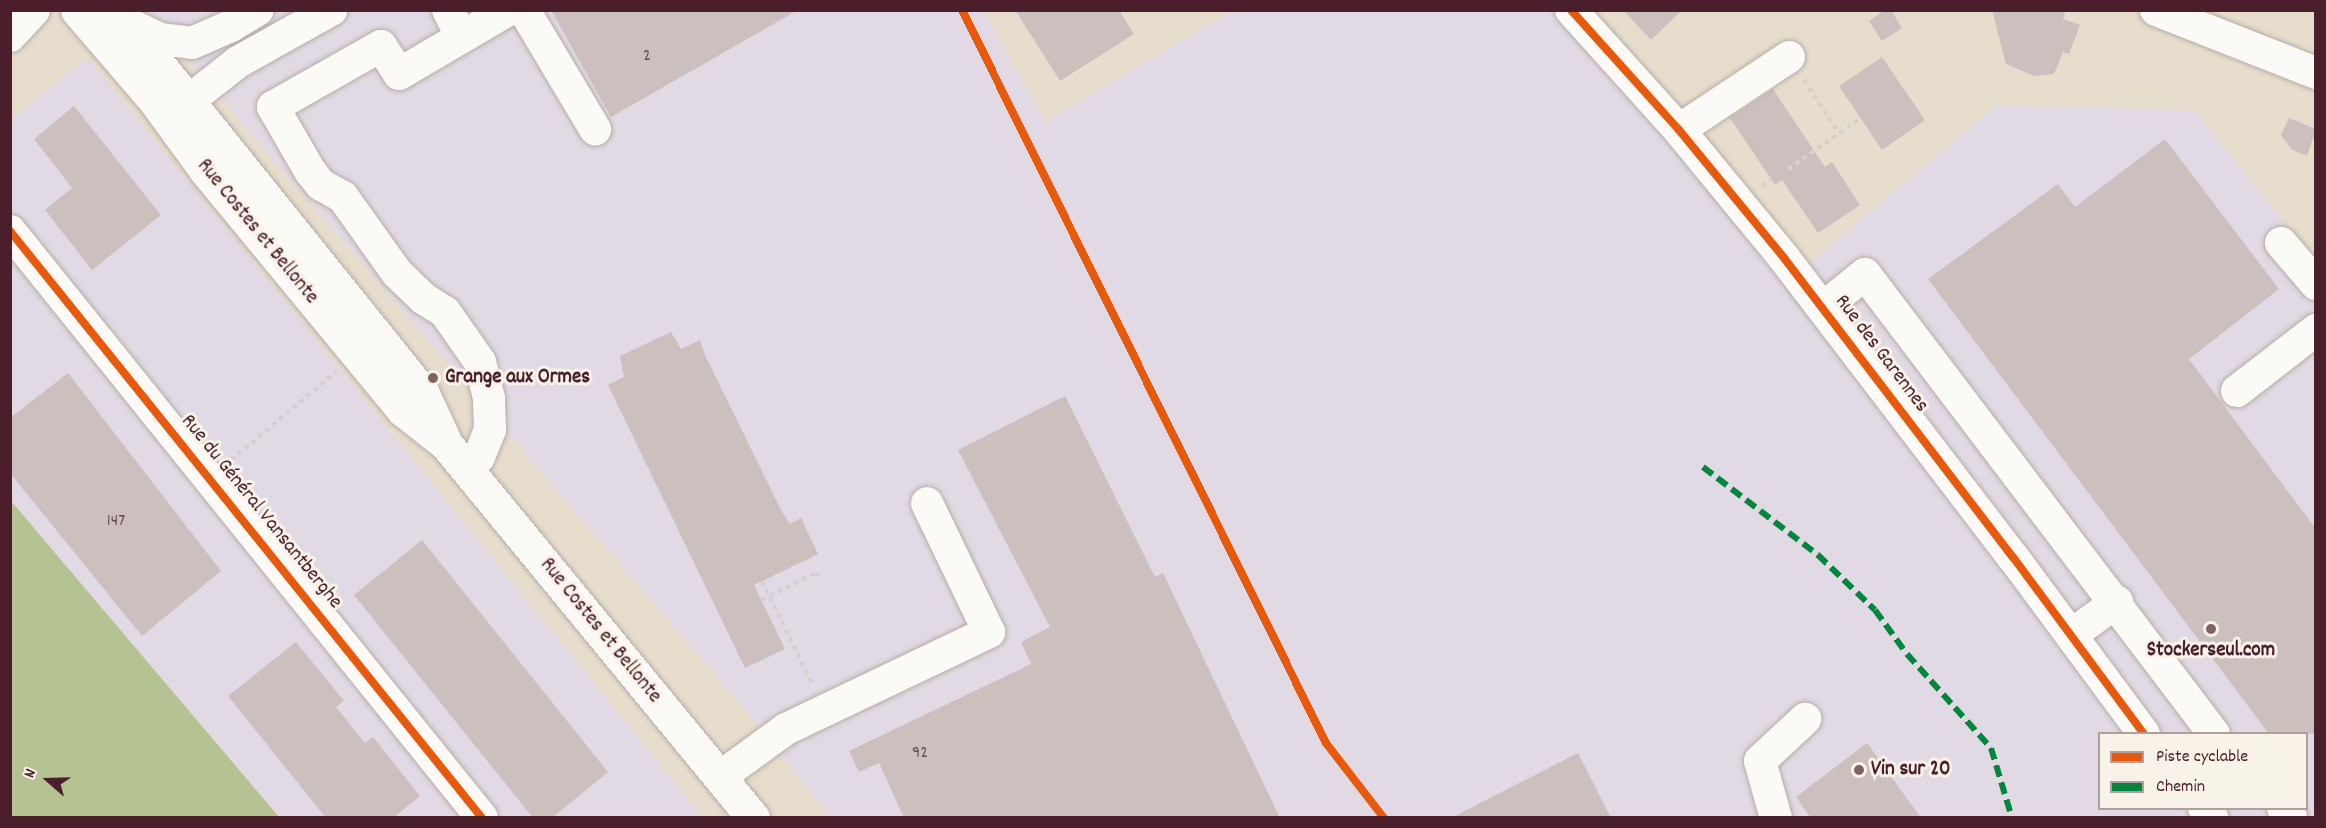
<!DOCTYPE html>
<html>
<head>
<meta charset="utf-8">
<style>
  body { margin:0 }
  #map { position:relative; width:2326px; height:828px; overflow:hidden; background:#e6ddcc; font-family:Dekko,sans-serif }
  div>[style] { position:absolute }
  .built>* { inset:0; background:#e1d9e3 }
  .forest>* { inset:0; background:#b4c391 }
  .building>* { inset:0; background:#ccc0bf }
  .path>* { height:4px; margin-top:-2px; transform-origin:0; background:repeating-linear-gradient(90deg,#d6d1cd 0 4.5px,transparent 0 9px) }
  .roads { filter:drop-shadow(0 0 2px #b7ada4) drop-shadow(0 0 2px #b7ada4) }
  .minor>* { height:32px; margin:-16px; padding:0 16px; transform-origin:16px; border-radius:16px; background:#fbfaf7 }
  .major>* { height:33px; margin:-16.5px; padding:0 16.5px; transform-origin:16.5px; border-radius:16.5px; background:#fbfaf7 }
  .quiet>* { height:6px; margin-top:-3px; transform-origin:0; background:repeating-linear-gradient(90deg,#00873e 0 12px,transparent 0 18px) }
  .cycleway>* { height:8px; margin:-4px; padding:0 4px; transform-origin:4px; border-radius:4px; background:#e8590c }
  .dots>* { width:16px; height:16px; translate:-50% -50%; box-sizing:border-box; border:3px solid #f7f3e8; border-radius:50% }
  span { translate:-50% -50%; white-space:nowrap; text-align:center; line-height:1.15; -webkit-text-stroke:6px #f7f3e8; paint-order:stroke }
  .number-label { font-size:18px; color:#6a4750 }
  .number-label span { -webkit-text-stroke-width:0 }
  .street-label { font-size:21px; color:#4a1f2b }
  .poi-label { font-size:21px; color:#4a1f2b; font-weight:700 }
  .left { translate:0 -50%; text-align:left }
  .frame { position:absolute; inset:0; border:12px solid #4a1f2b; pointer-events:none }
  .legend { position:absolute; left:2098px; top:732px; width:210px; height:78px; box-sizing:border-box; background:#f7f3e8; border:2px solid #b29e9c; margin:0; padding:8px 10px; list-style:none; font-size:18px; color:#4a1f2b }
  .legend li { display:flex; align-items:center; gap:12px; height:30px }
  .legend b { width:30px; border:2px solid #b29e9c }
  .north { position:absolute; left:18px; top:750px; width:60px; height:60px; -webkit-text-stroke:4px #f7f3e8; paint-order:stroke; rotate:290deg; font-size:16px; font-weight:700; line-height:24px; text-align:center; color:#4a1f2b }
  .north::after { content:''; display:block; margin:auto; width:21px; height:27px; background:#4a1f2b; clip-path:polygon(50% 0,100% 100%,50% 72%,0 100%) }
</style>
</head>
<body>
<div id="map">
  <div class="built">
    <div style="clip-path:polygon(evenodd,146px 11px,983px 11px,1045px 122px,1232px 11px,1571px 11px,1796px 274px,1997px 105px,2195px 111px,2315px 262px,2315px 817px,830px 817px,749px 714px,146px 11px,2100px 734px,2306px 734px,2306px 808px,2100px 808px,2100px 734px)"></div>
    <div style="clip-path:polygon(87px 57px,702px 817px,190px 817px,219px 745px,11px 514px,11px 120px)"></div>
  </div>
  <div class="forest">
    <div style="clip-path:polygon(10px 501px,11px 501px,279px 817px,11px 817px)"></div>
  </div>
  <div class="building">
    <div style="clip-path:polygon(551px 10px,798px 10px,611px 117px)"></div>
    <div style="clip-path:polygon(1015px 10px,1119px 10px,1134px 34px,1060px 81px)"></div>
    <div style="clip-path:polygon(1623px 10px,1682px 10px,1651px 40px)"></div>
    <div style="clip-path:polygon(1885px 10px,1891px 10px,1902px 28px,1882px 41px,1869px 21px)"></div>
    <div style="clip-path:polygon(1992px 10px,2066px 10px,2063px 19px,2080px 25px,2069px 54px,2063px 52px,2054px 74px,2034px 76px,2006px 64px)"></div>
    <div style="clip-path:polygon(1882px 57px,1925px 120px,1882px 150px,1839px 86px)"></div>
    <div style="clip-path:polygon(1773px 89px,1825px 167px,1832px 162px,1860px 205px,1818px 233px,1782px 180px,1775px 185px,1730px 118px)"></div>
    <div style="clip-path:polygon(74px 106px,161px 215px,92px 270px,45px 210px,72px 188px,34px 139px)"></div>
    <div style="clip-path:polygon(2289px 118px,2316px 129px,2307px 156px,2291px 149px,2281px 135px)"></div>
    <div style="clip-path:polygon(2165px 139px,2279px 289px,2189px 359px,2316px 529px,2316px 734px,2269px 734px,1928px 279px,2058px 184px,2075px 207px)"></div>
    <div style="clip-path:polygon(671px 332px,681px 349px,700px 340px,705px 355px,781px 510px,790px 524px,801px 518px,818px 554px,754px 585px,785px 649px,745px 668px,608px 385px,624px 377px,620px 356px)"></div>
    <div style="clip-path:polygon(68px 373px,221px 571px,142px 636px,10px 473px,10px 418px)"></div>
    <div style="clip-path:polygon(1065px 396px,1155px 577px,1163px 573px,1280px 818px,904px 818px,879px 763px,859px 772px,849px 751px,1031px 664px,1021px 642px,1050px 627px,958px 450px)"></div>
    <div style="clip-path:polygon(422px 540px,608px 772px,552px 818px,533px 818px,354px 595px)"></div>
    <div style="clip-path:polygon(296px 642px,344px 701px,336px 707px,365px 743px,373px 737px,420px 796px,393px 818px,326px 818px,228px 696px)"></div>
    <div style="clip-path:polygon(1867px 743px,1921px 818px,1811px 818px,1796px 797px)"></div>
    <div style="clip-path:polygon(1578px 753px,1611px 818px,1451px 818px)"></div>
  </div>
  <div class="path">
    <div style="left:1804px;top:80px;width:62px;rotate:56.8deg"></div>
    <div style="left:1788px;top:169px;width:89px;rotate:-34.9deg"></div>
    <div style="left:1762px;top:186px;width:12px;rotate:-35deg"></div>
    <div style="left:231px;top:460px;width:137px;rotate:-40deg"></div>
    <div style="left:762px;top:581px;width:116px;rotate:63.9deg"></div>
    <div style="left:762px;top:600px;width:60px;rotate:-26.6deg"></div>
    <div style="left:816px;top:573px;width:8px;rotate:50deg"></div>
  </div>
  <div class="roads">
    <div class="minor">
      <div style="left:448px;top:10px;width:30px;rotate:63deg"></div>
      <div style="left:524px;top:10px;width:139px;rotate:59.2deg"></div>
      <div style="left:1571px;top:10px;width:161px;rotate:48deg"></div>
      <div style="left:1679px;top:130px;width:166px;rotate:50.6deg"></div>
      <div style="left:1784px;top:258px;width:377px;rotate:52.6deg"></div>
      <div style="left:2013px;top:557px;width:220px;rotate:53.5deg"></div>
      <div style="left:2156px;top:10px;width:172px;rotate:21.5deg"></div>
      <div style="left:123px;top:21px;width:41px;rotate:25.9deg"></div>
      <div style="left:160px;top:39px;width:32px;rotate:7deg"></div>
      <div style="left:192px;top:43px;width:43px;rotate:-23.6deg"></div>
      <div style="left:231px;top:26px;width:31px;rotate:-31deg"></div>
      <div style="left:10px;top:36px;width:35px;rotate:-47deg"></div>
      <div style="left:162px;top:101px;width:25px;rotate:2deg"></div>
      <div style="left:187px;top:102px;width:65px;rotate:-38.1deg"></div>
      <div style="left:238px;top:62px;width:107px;rotate:-29.2deg"></div>
      <div style="left:1679px;top:130px;width:132px;rotate:-33.6deg"></div>
      <div style="left:10px;top:231px;width:753px;rotate:51.2deg"></div>
      <div style="left:2281px;top:243px;width:54px;rotate:49.5deg"></div>
      <div style="left:1823px;top:308px;width:54px;rotate:-39deg"></div>
      <div style="left:1865px;top:274px;width:577px;rotate:52.81deg"></div>
      <div style="left:2237px;top:391px;width:100px;rotate:-37.7deg"></div>
      <div style="left:465px;top:467px;width:17px;rotate:-36deg"></div>
      <div style="left:479px;top:457px;width:29px;rotate:-68deg"></div>
      <div style="left:490px;top:430px;width:32px;rotate:-92deg"></div>
      <div style="left:489px;top:398px;width:37px;rotate:-104deg"></div>
      <div style="left:480px;top:362px;width:61px;rotate:-125deg"></div>
      <div style="left:445px;top:312px;width:26px;rotate:-148deg"></div>
      <div style="left:423px;top:298px;width:36px;rotate:-136deg"></div>
      <div style="left:397px;top:273px;width:93px;rotate:-125.4deg"></div>
      <div style="left:343px;top:197px;width:25px;rotate:-151deg"></div>
      <div style="left:321px;top:185px;width:18px;rotate:-128deg"></div>
      <div style="left:310px;top:171px;width:74px;rotate:-120deg"></div>
      <div style="left:273px;top:107px;width:124px;rotate:-29.5deg"></div>
      <div style="left:381px;top:46px;width:33px;rotate:57deg"></div>
      <div style="left:399px;top:74px;width:126px;rotate:-30.4deg"></div>
      <div style="left:2071px;top:635px;width:57px;rotate:-35.7deg"></div>
      <div style="left:720px;top:777px;width:82px;rotate:-36deg"></div>
      <div style="left:786px;top:729px;width:225px;rotate:-25.5deg"></div>
      <div style="left:989px;top:632px;width:143px;rotate:-115.7deg"></div>
      <div style="left:2204px;top:808px;width:13px;rotate:51deg"></div>
      <div style="left:2283px;top:808px;width:13px;rotate:51deg"></div>
      <div style="left:1776px;top:818px;width:59px;rotate:-105.7deg"></div>
      <div style="left:1760px;top:761px;width:62px;rotate:-43deg"></div>
    </div>
    <div class="major">
      <div style="left:77px;top:10px;width:120px;rotate:49.4deg"></div>
      <div style="left:155px;top:101px;width:87px;rotate:53.9deg"></div>
      <div style="left:206px;top:171px;width:310px;rotate:50.5deg"></div>
      <div style="left:403px;top:410px;width:55px;rotate:38.3deg"></div>
      <div style="left:446px;top:444px;width:484px;rotate:50.6deg"></div>
      <div style="left:115px;top:10px;width:490px;rotate:51.2deg"></div>
      <div style="left:422px;top:392px;width:50px;rotate:65deg"></div>
    </div>
  </div>
  <div class="quiet">
    <div style="left:1703px;top:467px;width:145px;rotate:37.4deg"></div>
    <div style="left:1818px;top:555px;width:79px;rotate:44deg"></div>
    <div style="left:1875px;top:610px;width:54px;rotate:54deg"></div>
    <div style="left:1907px;top:654px;width:126px;rotate:48.2deg"></div>
    <div style="left:1991px;top:748px;width:73px;rotate:73.3deg"></div>
  </div>
  <div class="cycleway">
    <div style="left:962px;top:10px;width:818px;rotate:63.59deg"></div>
    <div style="left:1326px;top:743px;width:95px;rotate:52.3deg"></div>
    <div style="left:1571px;top:10px;width:161px;rotate:48deg"></div>
    <div style="left:1679px;top:130px;width:166px;rotate:50.6deg"></div>
    <div style="left:1784px;top:258px;width:377px;rotate:52.6deg"></div>
    <div style="left:2013px;top:557px;width:220px;rotate:53.5deg"></div>
    <div style="left:10px;top:231px;width:753px;rotate:51.2deg"></div>
  </div>
  <div class="dots">
    <div style="left:433px;top:378px;background:#816263"></div>
    <div style="left:2211px;top:629px;background:#816263"></div>
    <div style="left:1859px;top:770px;background:#816263"></div>
  </div>
  <div class="number-label">
    <span style="left:647px;top:57px">2</span>
    <span style="left:116px;top:522px">147</span>
    <span style="left:920px;top:754px">92</span>
  </div>
  <div class="street-label">
    <span style="left:257px;top:232px;rotate:51deg">Rue Costes et Bellonte</span>
    <span style="left:1881px;top:354px;rotate:53deg">Rue des Garennes</span>
    <span style="left:261px;top:512px;rotate:51deg">Rue du Général Vansantberghe</span>
    <span style="left:600px;top:631px;rotate:51deg">Rue Costes et Bellonte</span>
  </div>
  <div class="poi-label">
    <span class="left" style="left:445px;top:378px">Grange aux Ormes</span>
    <span style="left:2211px;top:651px">Stockerseul.com</span>
    <span class="left" style="left:1871px;top:770px">Vin sur 20</span>
  </div>
  <div class="frame"></div>
  <ul class="legend">
  <li><b style="height:8px;background:#e8590c"></b>Piste cyclable</li>
  <li><b style="height:8px;background:#00873e"></b>Chemin</li>
  </ul>
  <div class="north">N</div>
</div>
</body>
</html>
